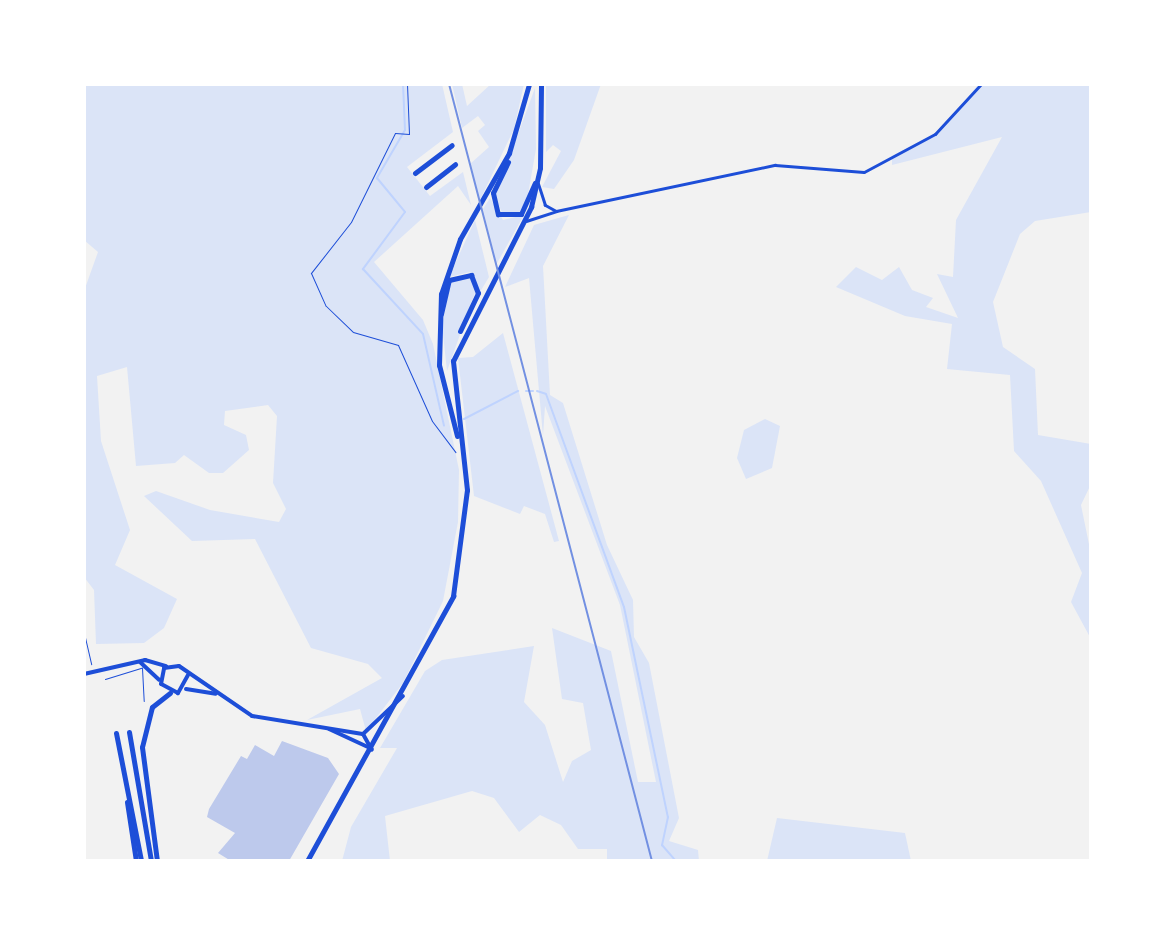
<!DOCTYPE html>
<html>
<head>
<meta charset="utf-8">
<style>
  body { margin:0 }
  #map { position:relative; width:1175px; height:945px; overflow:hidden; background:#f2f2f2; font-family:Karla,sans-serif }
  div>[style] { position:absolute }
  .green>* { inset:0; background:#dbe4f7 }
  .stream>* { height:2px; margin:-1px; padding:0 1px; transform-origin:1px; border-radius:1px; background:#bfd3fe }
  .building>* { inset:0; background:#bdc9ec }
  .path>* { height:1px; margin:-0.5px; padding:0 0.5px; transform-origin:0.5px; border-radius:0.5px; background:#1d4ed8 }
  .service>* { height:1px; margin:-0.5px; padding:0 0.5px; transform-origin:0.5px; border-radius:0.5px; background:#1d4ed8 }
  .minor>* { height:3px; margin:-1.5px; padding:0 1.5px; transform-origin:1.5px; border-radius:1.5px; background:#1d4ed8 }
  .tertiary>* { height:4px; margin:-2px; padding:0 2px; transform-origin:2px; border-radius:2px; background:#1d4ed8 }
  .primary>* { height:5px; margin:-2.5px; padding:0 2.5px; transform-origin:2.5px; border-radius:2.5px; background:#1d4ed8 }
  .motorway>* { height:5px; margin:-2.5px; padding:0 2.5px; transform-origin:2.5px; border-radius:2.5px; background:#1d4ed8 }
  .rail>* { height:2px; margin:-1px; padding:0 1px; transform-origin:1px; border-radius:1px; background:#7290e2 }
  span { translate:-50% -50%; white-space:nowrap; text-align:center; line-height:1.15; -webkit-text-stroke:6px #fff; paint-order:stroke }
  .frame { position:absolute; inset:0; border:86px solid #fff; pointer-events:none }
</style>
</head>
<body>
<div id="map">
  <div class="green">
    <div style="clip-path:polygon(84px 84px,442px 84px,453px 132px,407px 167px,430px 196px,463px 172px,471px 205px,458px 186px,374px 262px,423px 320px,433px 344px,459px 470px,458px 522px,443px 601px,403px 683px,366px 731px,360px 709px,307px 720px,382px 678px,368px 664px,311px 648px,255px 539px,192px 541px,144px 496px,156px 491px,210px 510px,279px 522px,286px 509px,273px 483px,277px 416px,268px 405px,225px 411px,224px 425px,246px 435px,249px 450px,223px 473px,209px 473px,184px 455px,175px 463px,136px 466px,127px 367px,97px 376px,101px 441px,130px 530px,115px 565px,177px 599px,164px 628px,144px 643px,96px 644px,94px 590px,84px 577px,84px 291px,98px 252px,84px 240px)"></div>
    <div style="clip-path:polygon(452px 84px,462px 84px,467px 106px,491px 84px,524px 84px,514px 129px,479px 202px,470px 164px,489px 147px,478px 131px,485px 125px,478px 116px,462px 128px)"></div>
    <div style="clip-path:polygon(546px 84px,601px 84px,574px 160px,554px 189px,542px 187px,561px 151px,553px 145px,546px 152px)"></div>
    <div style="clip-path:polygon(979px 84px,1091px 84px,1091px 212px,1035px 221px,1020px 234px,993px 302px,1003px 347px,1035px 369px,1038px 435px,1091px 444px,1091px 484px,1081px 505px,1091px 554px,1091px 639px,1071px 602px,1082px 573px,1041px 481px,1014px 451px,1010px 375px,947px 369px,952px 324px,905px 316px,836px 287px,856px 267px,882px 280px,899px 267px,912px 290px,933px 298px,926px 307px,958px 318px,937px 274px,953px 277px,956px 220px,1002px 137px,892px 165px,892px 156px,938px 132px)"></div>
    <div style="clip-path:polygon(535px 88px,536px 149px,527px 200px,519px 213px,502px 213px,495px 196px)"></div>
    <div style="clip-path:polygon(490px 198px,503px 220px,524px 215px,496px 265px,483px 209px)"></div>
    <div style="clip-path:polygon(569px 215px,543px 266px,550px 395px,563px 403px,607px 545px,633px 600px,634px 637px,649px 663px,679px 818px,669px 841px,698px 850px,699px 861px,607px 861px,607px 849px,578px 849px,561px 825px,540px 815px,519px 832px,494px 798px,472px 791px,385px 816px,390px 861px,342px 861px,351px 827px,397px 748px,380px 748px,425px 671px,442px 660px,534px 646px,524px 702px,545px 725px,563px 782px,572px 761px,591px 750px,583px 703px,562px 699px,552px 628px,611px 651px,638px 782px,656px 782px,620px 605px,545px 406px,543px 436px,529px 278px,505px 287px,534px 225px)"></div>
    <div style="clip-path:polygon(475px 220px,489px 277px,480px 292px,470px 272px,449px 277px)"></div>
    <div style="clip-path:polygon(459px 276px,471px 278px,476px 290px,447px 371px,442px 325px,451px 282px)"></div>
    <div style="clip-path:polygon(503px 333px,559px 541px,554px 542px,545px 514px,524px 506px,520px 514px,474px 496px,458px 358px,473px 357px)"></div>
    <div style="clip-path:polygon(765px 419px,780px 426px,772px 468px,746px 479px,737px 458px,744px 430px)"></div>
    <div style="clip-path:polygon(777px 818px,905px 833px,911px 861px,767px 861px)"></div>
  </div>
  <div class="stream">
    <div style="left:403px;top:84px;width:46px;rotate:87.5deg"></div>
    <div style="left:405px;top:130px;width:56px;rotate:120.3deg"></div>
    <div style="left:377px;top:178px;width:44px;rotate:50.5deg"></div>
    <div style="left:405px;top:212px;width:71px;rotate:126.4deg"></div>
    <div style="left:363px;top:269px;width:88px;rotate:47.3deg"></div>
    <div style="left:423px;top:334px;width:94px;rotate:77.1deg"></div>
    <div style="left:526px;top:391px;width:7px"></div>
    <div style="left:537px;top:391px;width:9px;rotate:18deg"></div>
    <div style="left:546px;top:394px;width:227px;rotate:69.9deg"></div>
    <div style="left:624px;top:607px;width:215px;rotate:78.2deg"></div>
    <div style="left:668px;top:817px;width:29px;rotate:102deg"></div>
    <div style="left:662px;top:845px;width:21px;rotate:49deg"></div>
    <div style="left:464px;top:419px;width:61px;rotate:-27.4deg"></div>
  </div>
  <div class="building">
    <div style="clip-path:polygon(282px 741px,328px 758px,339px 774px,289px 861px,231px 861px,218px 853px,235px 833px,207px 817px,209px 809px,241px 756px,247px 759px,255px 745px,274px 756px)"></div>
  </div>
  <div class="path">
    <div style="left:407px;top:84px;width:50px;rotate:87.7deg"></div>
    <div style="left:409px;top:134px;width:14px;rotate:-176deg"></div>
    <div style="left:395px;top:133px;width:99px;rotate:116.3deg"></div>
    <div style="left:351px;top:222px;width:65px;rotate:128.1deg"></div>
    <div style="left:311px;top:273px;width:36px;rotate:66deg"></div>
    <div style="left:326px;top:306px;width:37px;rotate:44deg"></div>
    <div style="left:353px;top:332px;width:47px;rotate:16.1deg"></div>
    <div style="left:398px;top:345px;width:83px;rotate:65.9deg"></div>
    <div style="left:432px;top:421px;width:39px;rotate:53deg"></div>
    <div style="left:84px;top:633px;width:32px;rotate:77deg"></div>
  </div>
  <div class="service">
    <div style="left:142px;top:668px;width:33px;rotate:87deg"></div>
    <div style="left:105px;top:679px;width:39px;rotate:-17deg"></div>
  </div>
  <div class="minor">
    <div style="left:556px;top:211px;width:224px;rotate:-11.9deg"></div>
    <div style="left:775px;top:165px;width:89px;rotate:4.5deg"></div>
    <div style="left:864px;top:172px;width:81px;rotate:-28.2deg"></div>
    <div style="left:935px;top:134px;width:68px;rotate:-47.4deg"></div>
    <div style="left:526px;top:221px;width:32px;rotate:-18deg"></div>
    <div style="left:556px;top:211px;width:13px;rotate:-151deg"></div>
    <div style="left:545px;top:205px;width:23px;rotate:-108deg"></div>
  </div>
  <div class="tertiary">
    <div style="left:140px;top:662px;width:26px;rotate:43deg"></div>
    <div style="left:84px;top:674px;width:63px;rotate:-12.9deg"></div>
    <div style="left:145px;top:660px;width:22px;rotate:16deg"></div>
    <div style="left:188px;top:675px;width:21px;rotate:119deg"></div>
    <div style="left:178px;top:693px;width:19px;rotate:-152deg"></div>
    <div style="left:161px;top:684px;width:16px;rotate:-79deg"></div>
    <div style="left:164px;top:668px;width:15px;rotate:-8deg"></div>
    <div style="left:179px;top:666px;width:88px;rotate:34.4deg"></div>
    <div style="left:252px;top:716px;width:112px;rotate:9.2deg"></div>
    <div style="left:363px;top:734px;width:18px;rotate:61deg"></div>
    <div style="left:186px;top:689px;width:30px;rotate:9deg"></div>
    <div style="left:329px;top:729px;width:47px;rotate:24.9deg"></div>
    <div style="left:363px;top:734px;width:55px;rotate:-43.5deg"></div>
  </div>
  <div class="primary">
    <div style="left:508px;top:162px;width:34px;rotate:116deg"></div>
    <div style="left:493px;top:193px;width:22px;rotate:77deg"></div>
    <div style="left:498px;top:214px;width:23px"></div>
    <div style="left:521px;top:214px;width:34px;rotate:-66deg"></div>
    <div style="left:441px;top:314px;width:35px;rotate:-77deg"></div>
    <div style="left:449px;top:280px;width:23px;rotate:-13deg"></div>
    <div style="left:471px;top:275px;width:19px;rotate:69deg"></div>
    <div style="left:478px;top:293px;width:42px;rotate:115.3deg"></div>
    <div style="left:457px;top:436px;width:73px;rotate:-104.2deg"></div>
    <div style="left:439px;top:365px;width:71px;rotate:-88.4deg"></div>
    <div style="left:441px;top:294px;width:58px;rotate:-70.9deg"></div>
    <div style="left:460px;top:239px;width:99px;rotate:-60.3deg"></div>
    <div style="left:509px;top:153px;width:72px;rotate:-73.8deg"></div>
    <div style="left:307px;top:861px;width:303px;rotate:-61.1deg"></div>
    <div style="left:453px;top:596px;width:107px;rotate:-82.5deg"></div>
    <div style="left:467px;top:490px;width:130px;rotate:-96.2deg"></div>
    <div style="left:453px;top:361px;width:173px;rotate:-63.1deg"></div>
    <div style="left:531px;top:207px;width:40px;rotate:-77deg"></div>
    <div style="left:540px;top:168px;width:84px;rotate:-89.3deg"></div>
  </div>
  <div class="motorway">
    <div style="left:415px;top:173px;width:46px;rotate:-37.1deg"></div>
    <div style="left:426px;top:187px;width:37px;rotate:-38deg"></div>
    <div style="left:129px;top:732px;width:131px;rotate:80.3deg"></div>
    <div style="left:116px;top:733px;width:130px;rotate:78.9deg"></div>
    <div style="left:127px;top:802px;width:60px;rotate:81.3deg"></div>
    <div style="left:157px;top:861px;width:115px;rotate:-97.5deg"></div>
    <div style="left:142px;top:747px;width:41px;rotate:-76deg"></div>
    <div style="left:152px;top:707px;width:23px;rotate:-38deg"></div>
  </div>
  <div class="rail">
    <div style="left:449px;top:84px;width:803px;rotate:75.36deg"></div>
  </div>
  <div class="frame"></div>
</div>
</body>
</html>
